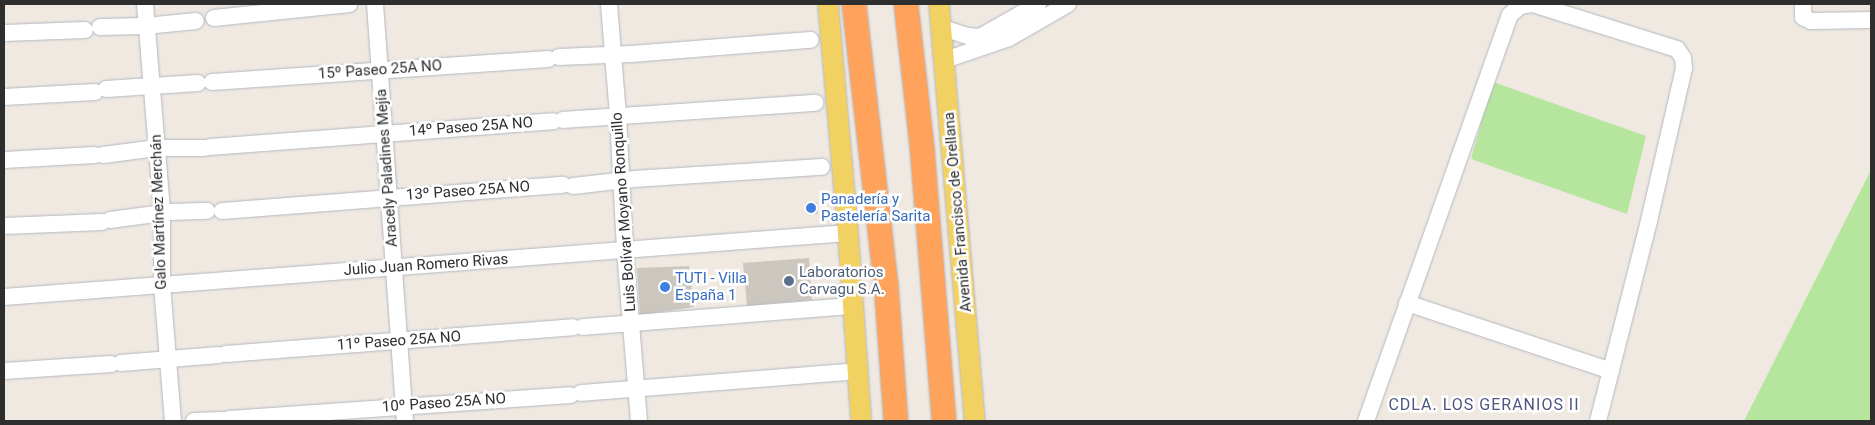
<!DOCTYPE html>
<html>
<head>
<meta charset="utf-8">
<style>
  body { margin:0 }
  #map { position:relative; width:1875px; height:425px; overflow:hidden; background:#efe9e1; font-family:Roboto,sans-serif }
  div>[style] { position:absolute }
  .green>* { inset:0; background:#b6e59e }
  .building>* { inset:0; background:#cbc7bf }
  .roads { filter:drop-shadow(0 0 1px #b4b7c1) drop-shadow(0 0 1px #b4b7c1) }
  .minor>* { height:16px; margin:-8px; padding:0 8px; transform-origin:8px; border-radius:8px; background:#fff }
  .major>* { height:20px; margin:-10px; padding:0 10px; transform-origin:10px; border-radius:10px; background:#f2d163 }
  .highway>* { height:24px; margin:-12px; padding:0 12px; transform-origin:12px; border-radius:12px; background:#ffa35c }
  .dots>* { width:14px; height:14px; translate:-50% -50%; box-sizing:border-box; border:2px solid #fff; border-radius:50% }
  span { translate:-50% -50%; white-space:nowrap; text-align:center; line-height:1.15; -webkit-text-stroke:5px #fff; paint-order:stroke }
  .street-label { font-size:15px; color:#2e2e2e }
  .shop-label { font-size:15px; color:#366cbe }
  .left { translate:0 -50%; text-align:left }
  .service-label { font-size:15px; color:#4e5e75 }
  .neighbourhood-label { font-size:16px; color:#4d5680; letter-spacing:1px }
  .frame { position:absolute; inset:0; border:5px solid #2e2e2e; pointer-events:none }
</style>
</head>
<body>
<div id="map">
  <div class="green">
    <div style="clip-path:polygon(1493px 82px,1646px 136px,1627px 214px,1471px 159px)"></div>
    <div style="clip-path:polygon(1871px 170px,1871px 421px,1744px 421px)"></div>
  </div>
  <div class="building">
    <div style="clip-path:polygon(817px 202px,818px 214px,806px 214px,805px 203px)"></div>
    <div style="clip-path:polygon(809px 258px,812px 300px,747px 306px,743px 263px)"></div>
    <div style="clip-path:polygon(689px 266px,694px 307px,640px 315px,637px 268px)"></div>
  </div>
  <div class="roads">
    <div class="minor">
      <div style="left:145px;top:4px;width:210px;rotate:85.3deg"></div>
      <div style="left:162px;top:213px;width:72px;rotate:90deg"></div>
      <div style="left:162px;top:285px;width:136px;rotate:85.4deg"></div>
      <div style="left:375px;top:4px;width:418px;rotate:85.9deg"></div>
      <div style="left:609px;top:4px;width:112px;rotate:85.4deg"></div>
      <div style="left:618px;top:116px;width:135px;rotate:87deg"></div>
      <div style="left:625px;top:251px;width:171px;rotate:85.3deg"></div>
      <div style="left:1803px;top:4px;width:13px;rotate:90deg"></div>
      <div style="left:1803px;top:17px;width:9px;rotate:27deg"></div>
      <div style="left:1811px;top:21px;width:60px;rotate:-1deg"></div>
      <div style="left:214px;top:18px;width:136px;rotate:-5.9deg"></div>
      <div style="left:100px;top:27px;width:46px;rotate:-1.2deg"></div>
      <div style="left:146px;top:26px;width:50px;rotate:-5.7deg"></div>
      <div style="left:943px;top:28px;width:26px;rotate:18deg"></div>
      <div style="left:968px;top:36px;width:12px;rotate:5deg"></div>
      <div style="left:980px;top:37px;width:67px;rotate:-29.6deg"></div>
      <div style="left:4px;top:33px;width:81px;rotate:-2.1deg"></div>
      <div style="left:559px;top:57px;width:72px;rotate:-2.4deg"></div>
      <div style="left:631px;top:54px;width:180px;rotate:-4.5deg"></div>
      <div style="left:945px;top:60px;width:68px;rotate:-19deg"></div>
      <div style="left:1009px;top:38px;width:68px;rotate:-30deg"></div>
      <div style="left:212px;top:82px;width:337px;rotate:-3.9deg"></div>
      <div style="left:106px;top:89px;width:92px;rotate:-3.7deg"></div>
      <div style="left:4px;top:97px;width:91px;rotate:-3.1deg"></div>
      <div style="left:563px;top:120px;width:253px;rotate:-3.9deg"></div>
      <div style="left:210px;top:147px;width:344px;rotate:-4.3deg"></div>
      <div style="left:103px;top:155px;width:54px;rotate:-7.4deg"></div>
      <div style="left:157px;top:148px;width:47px"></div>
      <div style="left:4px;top:160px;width:91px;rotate:-3.1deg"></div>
      <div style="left:573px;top:186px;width:61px;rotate:-6.5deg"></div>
      <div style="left:634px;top:179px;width:188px;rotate:-3.7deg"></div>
      <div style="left:222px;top:211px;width:342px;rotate:-4.4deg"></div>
      <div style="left:110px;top:220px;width:62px;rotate:-7.5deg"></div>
      <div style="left:171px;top:212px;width:36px;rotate:-2deg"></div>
      <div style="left:4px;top:226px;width:98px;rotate:-2.3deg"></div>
      <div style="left:4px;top:297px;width:846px;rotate:-4.34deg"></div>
      <div style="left:1407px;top:303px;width:215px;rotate:18.4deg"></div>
      <div style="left:583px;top:327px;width:270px;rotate:-4.5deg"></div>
      <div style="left:226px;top:354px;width:348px;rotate:-4.4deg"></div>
      <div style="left:121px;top:363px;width:98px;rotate:-4.7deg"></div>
      <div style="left:4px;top:371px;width:107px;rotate:-3.7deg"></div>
      <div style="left:581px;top:393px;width:278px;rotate:-4.5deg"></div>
      <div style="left:229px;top:419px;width:342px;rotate:-4deg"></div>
      <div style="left:194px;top:421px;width:28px;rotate:-2deg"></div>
      <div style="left:1366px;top:421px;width:431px;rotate:-70.5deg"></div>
      <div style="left:1510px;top:15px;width:13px;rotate:-42deg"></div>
      <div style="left:1520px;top:6px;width:13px;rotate:-9deg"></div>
      <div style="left:1533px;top:4px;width:151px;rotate:17.4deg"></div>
      <div style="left:1677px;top:49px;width:11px;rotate:56deg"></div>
      <div style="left:1683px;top:58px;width:10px;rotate:84deg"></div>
      <div style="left:1684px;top:68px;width:157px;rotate:102.9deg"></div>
      <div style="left:1649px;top:221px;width:206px;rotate:104.3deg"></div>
    </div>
    <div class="major">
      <div style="left:828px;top:4px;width:230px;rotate:85deg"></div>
      <div style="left:848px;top:233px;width:188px;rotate:86deg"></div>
      <div style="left:939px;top:4px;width:419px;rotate:85.1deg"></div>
    </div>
    <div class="highway">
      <div style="left:854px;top:4px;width:281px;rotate:83.5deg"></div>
      <div style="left:886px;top:283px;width:138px;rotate:85.9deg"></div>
      <div style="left:906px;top:4px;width:144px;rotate:83.6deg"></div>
      <div style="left:922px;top:147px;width:275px;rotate:85.4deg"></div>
    </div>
  </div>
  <div class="dots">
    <div style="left:811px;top:208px;background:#3f7fe0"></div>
    <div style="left:789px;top:281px;background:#5c6f8a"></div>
    <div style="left:665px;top:287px;background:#3f7fe0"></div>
  </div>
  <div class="street-label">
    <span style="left:380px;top:70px;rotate:-4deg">15º Paseo 25A NO</span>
    <span style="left:471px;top:127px;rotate:-4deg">14º Paseo 25A NO</span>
    <span style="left:387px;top:168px;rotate:-94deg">Aracely Paladines Mejía</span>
    <span style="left:468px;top:191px;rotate:-4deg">13º Paseo 25A NO</span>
    <span style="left:159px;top:212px;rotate:-92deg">Galo Martínez Merchán</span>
    <span style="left:624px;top:212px;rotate:-94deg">Luis Bolívar Moyano Ronquillo</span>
    <span style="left:958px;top:212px;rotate:-95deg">Avenida Francisco de Orellana</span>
    <span style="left:426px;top:265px;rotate:-4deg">Julio Juan Romero Rivas</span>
    <span style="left:399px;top:341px;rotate:-4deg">11º Paseo 25A NO</span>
    <span style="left:444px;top:403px;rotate:-4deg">10º Paseo 25A NO</span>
  </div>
  <div class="shop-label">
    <span class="left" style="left:821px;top:208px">Panadería y<br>Pastelería Sarita</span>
    <span class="left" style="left:675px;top:287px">TUTI - Villa<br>España 1</span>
  </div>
  <div class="service-label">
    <span class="left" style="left:799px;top:281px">Laboratorios<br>Carvagu S.A.</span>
  </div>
  <div class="neighbourhood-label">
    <span style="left:1484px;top:405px">CDLA. LOS GERANIOS II</span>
  </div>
  <div class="frame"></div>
</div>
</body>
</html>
